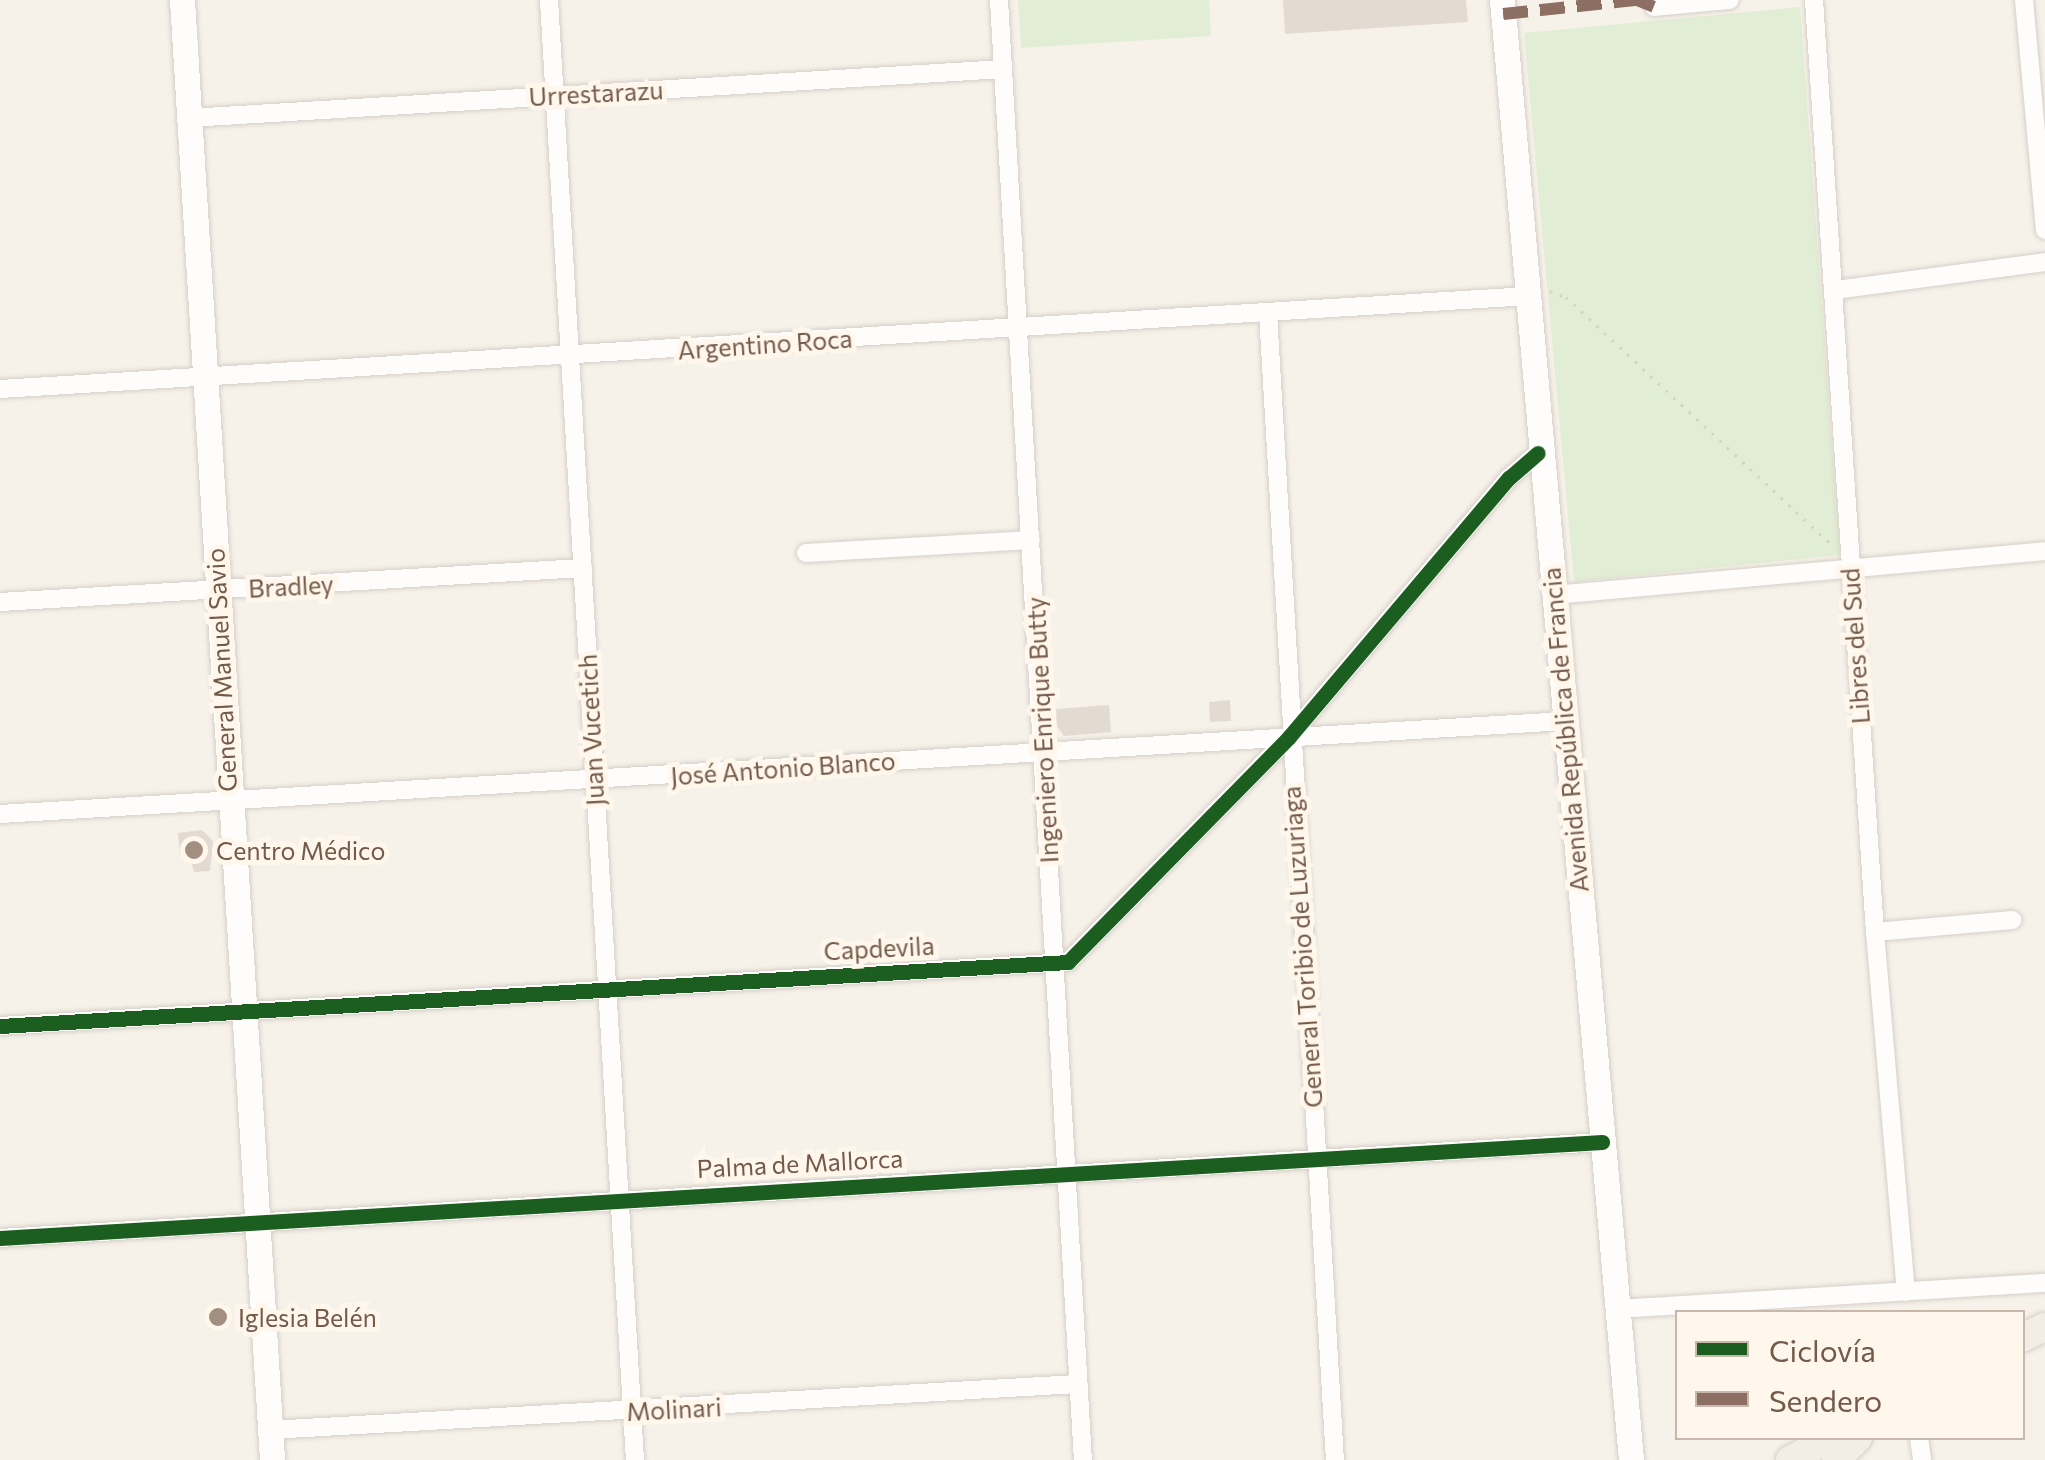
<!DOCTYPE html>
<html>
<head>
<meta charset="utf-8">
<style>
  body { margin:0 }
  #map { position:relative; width:2045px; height:1460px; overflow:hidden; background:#f6f2ea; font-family:Commissioner,sans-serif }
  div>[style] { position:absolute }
  .green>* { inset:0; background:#e2edd5 }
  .building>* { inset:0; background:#e3dad1 }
  .path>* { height:2.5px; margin-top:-1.25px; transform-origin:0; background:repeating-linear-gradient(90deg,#d8d0cb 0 2.5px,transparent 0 10.5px) }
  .roads { filter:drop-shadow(0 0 2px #d5cfc8) drop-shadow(0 0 2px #d5cfc8) }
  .minor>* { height:18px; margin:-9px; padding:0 9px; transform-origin:9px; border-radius:9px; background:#fefdfc }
  .secondary>* { height:25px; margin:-12.5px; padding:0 12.5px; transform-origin:12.5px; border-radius:12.5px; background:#fefdfc }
  .primary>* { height:28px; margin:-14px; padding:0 14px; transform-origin:14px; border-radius:14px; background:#f2ede5 }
  .quiet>* { height:12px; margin-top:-6px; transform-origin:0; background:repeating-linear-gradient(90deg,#8d6e63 0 25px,transparent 0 37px) }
  .cycleway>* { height:15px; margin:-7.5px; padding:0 7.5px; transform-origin:7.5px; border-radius:7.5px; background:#1b5e20 }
  .dots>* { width:28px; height:28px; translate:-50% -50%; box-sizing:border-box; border:5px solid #fff7eb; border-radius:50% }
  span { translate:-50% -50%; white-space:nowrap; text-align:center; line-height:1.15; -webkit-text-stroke:10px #fff7eb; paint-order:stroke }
  .street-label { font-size:25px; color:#745a4a }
  .poi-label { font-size:25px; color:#745a4a }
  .left { translate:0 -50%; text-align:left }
  .legend { position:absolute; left:1675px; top:1310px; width:350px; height:130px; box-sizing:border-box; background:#fff7eb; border:2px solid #c7b8ab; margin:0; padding:12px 18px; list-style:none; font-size:30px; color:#745a4a }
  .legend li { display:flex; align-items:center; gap:20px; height:50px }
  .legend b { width:50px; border:2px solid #c7b8ab }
</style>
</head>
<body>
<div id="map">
  <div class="green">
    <div style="clip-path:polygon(1018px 0,1209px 0,1211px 36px,1021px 48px)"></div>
    <div style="clip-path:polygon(1800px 7px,1840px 555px,1574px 582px,1524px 33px)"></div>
  </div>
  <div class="building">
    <div style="clip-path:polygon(1283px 0,1466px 0,1468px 22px,1285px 34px)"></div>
    <div style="clip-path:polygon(1230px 700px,1231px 721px,1210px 722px,1209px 702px)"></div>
    <div style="clip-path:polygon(1109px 705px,1111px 732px,1064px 736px,1057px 726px,1056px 709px)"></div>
    <div style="clip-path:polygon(202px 830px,213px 841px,210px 871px,194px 872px,189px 854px,180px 854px,178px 833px)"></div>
    <div style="clip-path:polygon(225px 1304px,232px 1322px,210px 1330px,204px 1312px)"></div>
  </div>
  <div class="path">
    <div style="left:1550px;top:291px;width:17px;rotate:21deg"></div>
    <div style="left:1566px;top:297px;width:364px;rotate:43deg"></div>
  </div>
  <div class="roads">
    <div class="minor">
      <div style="left:549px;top:0;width:1463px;rotate:86.63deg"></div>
      <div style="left:999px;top:0;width:1462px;rotate:86.71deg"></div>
      <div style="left:1814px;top:0;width:934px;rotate:86.26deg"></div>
      <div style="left:1875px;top:932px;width:361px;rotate:85.1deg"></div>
      <div style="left:2024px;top:0;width:231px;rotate:84.8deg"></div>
      <div style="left:1654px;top:7px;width:76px;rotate:-5.3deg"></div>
      <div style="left:189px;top:118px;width:815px;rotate:-3.44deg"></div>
      <div style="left:1836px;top:290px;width:211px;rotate:-7.6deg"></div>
      <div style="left:1268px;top:313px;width:1149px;rotate:86.66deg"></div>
      <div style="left:0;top:389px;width:1533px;rotate:-3.48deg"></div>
      <div style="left:806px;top:553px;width:225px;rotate:-3.3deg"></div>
      <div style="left:1554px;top:595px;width:493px;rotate:-5.1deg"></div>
      <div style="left:0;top:602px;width:584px;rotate:-3.34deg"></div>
      <div style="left:0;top:814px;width:1568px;rotate:-3.4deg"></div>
      <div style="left:1875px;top:932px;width:138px;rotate:-5deg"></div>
      <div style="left:0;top:1026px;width:1070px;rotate:-3.43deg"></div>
      <div style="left:1068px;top:962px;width:315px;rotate:-45.5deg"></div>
      <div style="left:1289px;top:737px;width:340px;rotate:-49.7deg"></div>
      <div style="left:1509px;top:478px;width:38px;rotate:-41deg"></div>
      <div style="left:0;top:1238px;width:1605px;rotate:-3.43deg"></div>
      <div style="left:1618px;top:1309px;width:428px;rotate:-3.5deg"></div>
      <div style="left:270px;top:1430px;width:808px;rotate:-3.26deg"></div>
      <div style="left:1919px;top:1438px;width:22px;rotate:82deg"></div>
    </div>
    <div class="secondary">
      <div style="left:182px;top:0;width:1463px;rotate:86.47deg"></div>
      <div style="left:1502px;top:0;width:1466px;rotate:84.95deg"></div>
    </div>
    <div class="primary">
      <div style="left:2022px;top:1338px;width:25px;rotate:-26deg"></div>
      <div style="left:1790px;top:1460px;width:47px;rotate:-28.2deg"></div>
      <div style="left:1836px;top:1460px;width:31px;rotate:-45deg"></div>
    </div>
  </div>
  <div class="quiet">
    <div style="left:1503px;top:14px;width:135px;rotate:-6deg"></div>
    <div style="left:1637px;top:0;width:18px;rotate:22deg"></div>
  </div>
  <div class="cycleway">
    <div style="left:0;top:1026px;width:1070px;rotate:-3.43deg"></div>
    <div style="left:1068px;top:962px;width:315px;rotate:-45.5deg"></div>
    <div style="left:1289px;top:737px;width:340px;rotate:-49.7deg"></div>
    <div style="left:1509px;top:478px;width:38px;rotate:-41deg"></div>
    <div style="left:0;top:1238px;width:1605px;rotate:-3.43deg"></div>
  </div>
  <div class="dots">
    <div style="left:194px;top:850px;background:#a28f82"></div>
    <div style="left:218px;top:1317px;background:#a28f82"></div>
  </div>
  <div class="street-label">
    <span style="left:596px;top:93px;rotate:-3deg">Urrestarazu</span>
    <span style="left:765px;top:344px;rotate:-4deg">Argentino Roca</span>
    <span style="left:291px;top:586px;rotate:-3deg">Bradley</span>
    <span style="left:1855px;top:646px;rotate:-94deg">Libres del Sud</span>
    <span style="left:221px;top:670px;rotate:-93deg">General Manuel Savio</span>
    <span style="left:591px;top:730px;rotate:-93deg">Juan Vucetich</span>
    <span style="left:1042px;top:730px;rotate:-93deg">Ingeniero Enrique Butty</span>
    <span style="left:1565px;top:730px;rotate:-95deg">Avenida República de Francia</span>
    <span style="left:783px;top:768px;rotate:-4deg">José Antonio Blanco</span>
    <span style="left:1302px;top:947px;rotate:-94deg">General Toribio de Luzuriaga</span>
    <span style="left:879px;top:948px;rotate:-3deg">Capdevila</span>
    <span style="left:800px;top:1163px;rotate:-3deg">Palma de Mallorca</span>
    <span style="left:674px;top:1409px;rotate:-3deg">Molinari</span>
  </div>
  <div class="poi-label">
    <span class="left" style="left:216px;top:850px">Centro Médico</span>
    <span class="left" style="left:238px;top:1317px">Iglesia Belén</span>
  </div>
  <ul class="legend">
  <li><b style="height:12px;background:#1b5e20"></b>Ciclovía</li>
  <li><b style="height:12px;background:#8d6e63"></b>Sendero</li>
  </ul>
</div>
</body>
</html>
